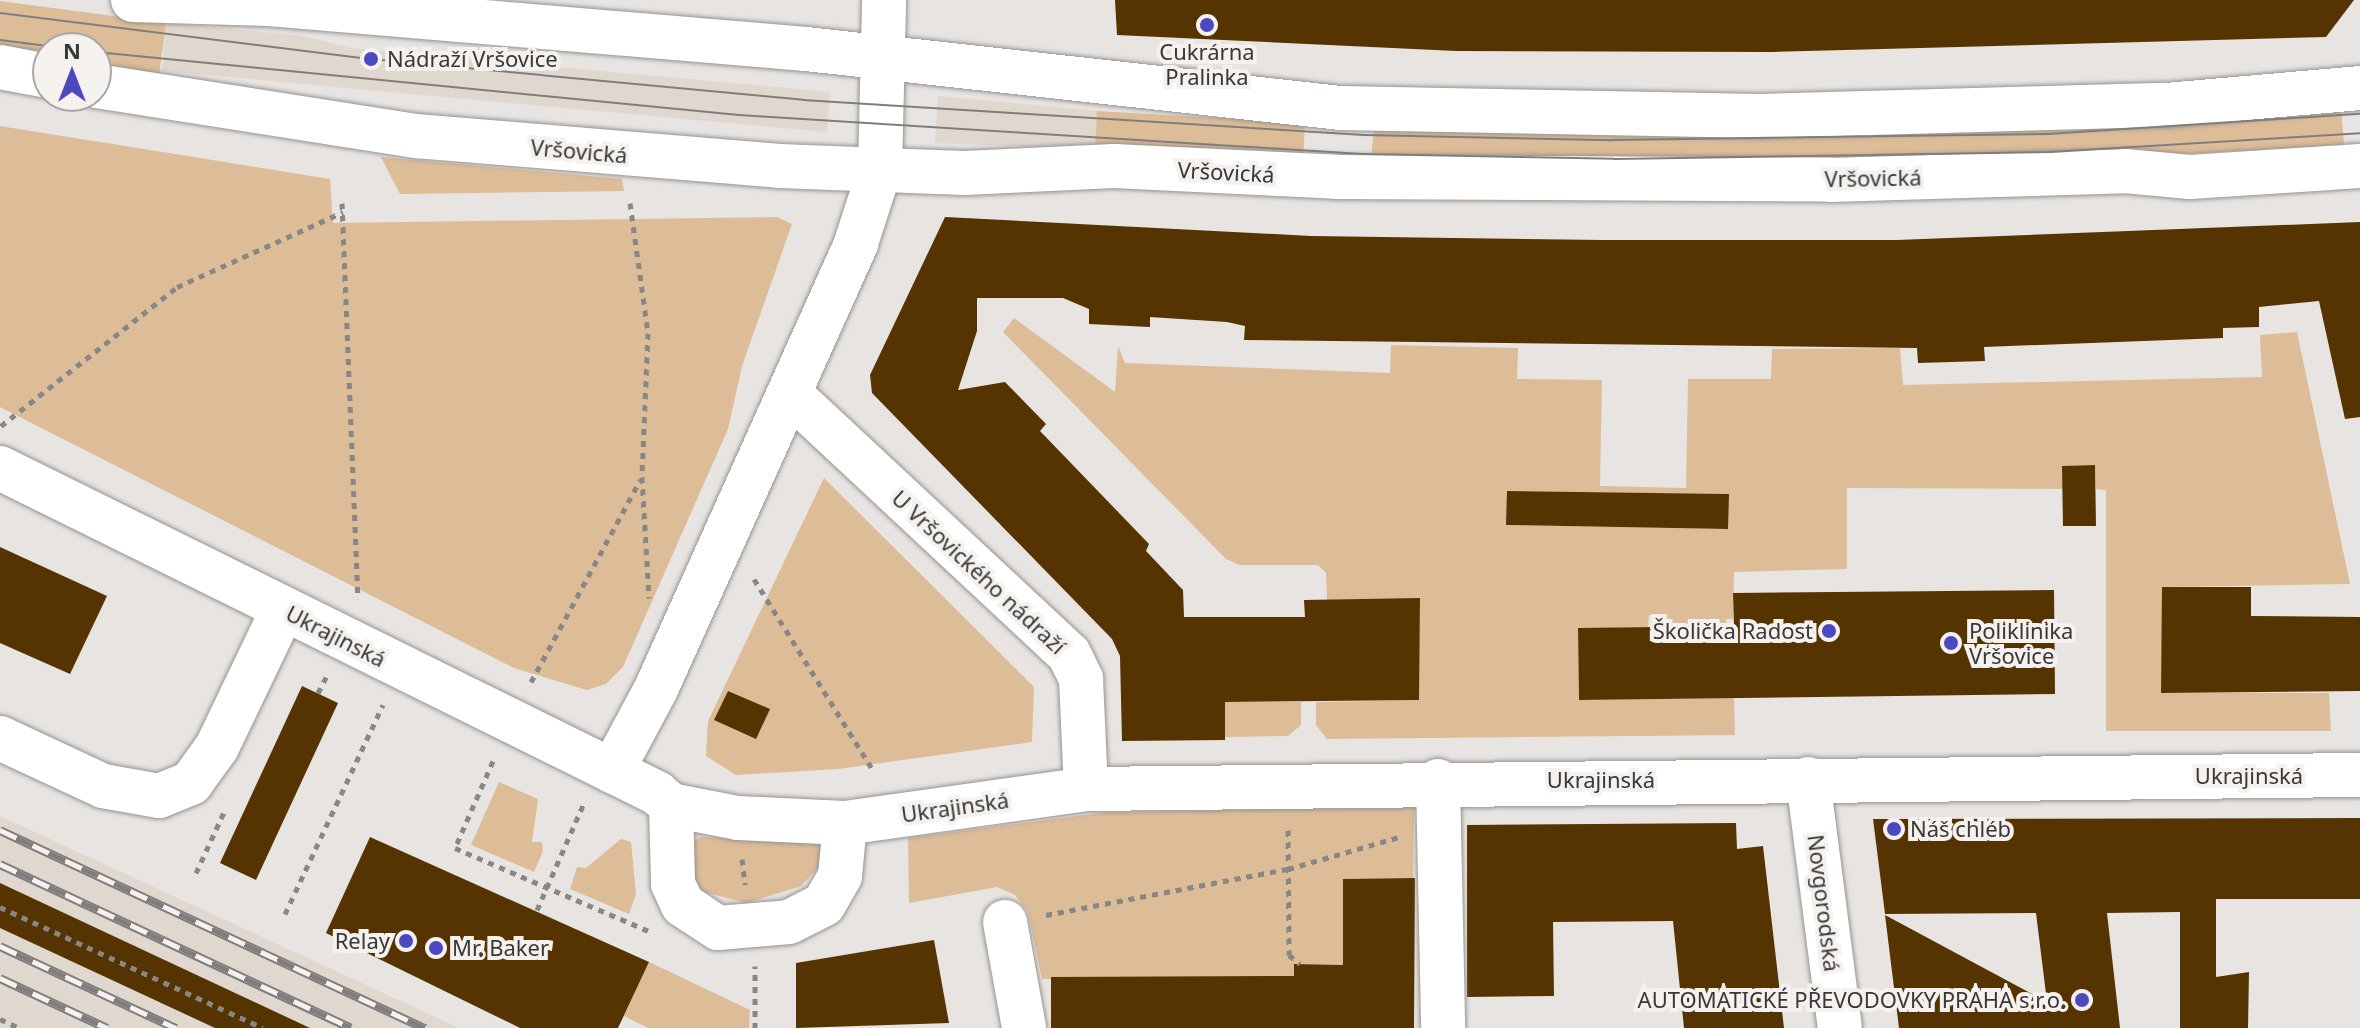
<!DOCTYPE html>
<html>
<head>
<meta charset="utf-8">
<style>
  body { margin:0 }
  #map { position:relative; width:2360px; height:1028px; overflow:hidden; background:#e7e4e1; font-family:"Noto Sans",sans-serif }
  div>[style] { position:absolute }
  .built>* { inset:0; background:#e0d7ce }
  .green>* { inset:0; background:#ddbc98 }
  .building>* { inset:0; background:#563402 }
  .path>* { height:5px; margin-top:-2.5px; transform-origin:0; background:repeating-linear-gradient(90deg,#898785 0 6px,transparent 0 12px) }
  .roads { filter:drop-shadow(0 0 2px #969390) drop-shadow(0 0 2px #969390) }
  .minor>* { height:44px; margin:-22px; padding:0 22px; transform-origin:22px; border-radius:22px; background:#fff }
  .major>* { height:44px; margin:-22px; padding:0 22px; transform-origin:22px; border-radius:22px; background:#fff }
  .tram>* { height:2px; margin:-1px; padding:0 1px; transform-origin:1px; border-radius:1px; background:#807e7d }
  .rail>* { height:9px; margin-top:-4.5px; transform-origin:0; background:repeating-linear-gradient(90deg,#f4f1ee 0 18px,#807e7d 0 36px); box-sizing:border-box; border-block:2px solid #807e7d }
  .dots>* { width:22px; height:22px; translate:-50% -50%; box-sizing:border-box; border:4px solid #f4f1ee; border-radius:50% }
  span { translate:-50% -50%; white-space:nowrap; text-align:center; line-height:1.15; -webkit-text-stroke:8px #f4f1ee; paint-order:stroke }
  .poi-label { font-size:22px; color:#393837 }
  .left { translate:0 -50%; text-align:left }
  .right { translate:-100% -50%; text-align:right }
  .street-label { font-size:22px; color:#393837 }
  .north { position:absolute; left:32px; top:32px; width:80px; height:80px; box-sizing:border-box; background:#f4f1ee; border:2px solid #a9a7a5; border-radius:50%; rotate:0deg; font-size:22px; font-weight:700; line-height:32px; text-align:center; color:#393837 }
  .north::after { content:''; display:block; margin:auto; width:28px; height:36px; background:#4c49bf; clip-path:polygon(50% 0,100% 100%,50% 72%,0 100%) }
</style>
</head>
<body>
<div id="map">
  <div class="built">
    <div style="clip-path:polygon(166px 23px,303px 36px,351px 48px,830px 92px,827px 132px,162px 71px)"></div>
    <div style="clip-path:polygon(938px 96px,1097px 111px,1095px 149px,935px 143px)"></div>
    <div style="clip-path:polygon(0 816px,459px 1028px,0 1028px)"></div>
  </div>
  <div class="green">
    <div style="clip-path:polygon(0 1px,166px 23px,158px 83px,96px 70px,96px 48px,48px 48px,48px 59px,0 50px)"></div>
    <div style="clip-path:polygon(2341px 106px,2344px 145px,2258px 150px,2060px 161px,1371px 162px,1374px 124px)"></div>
    <div style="clip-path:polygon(1097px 111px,1305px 123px,1303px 161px,1095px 149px)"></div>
    <div style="clip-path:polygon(0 126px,330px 179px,333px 223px,777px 217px,792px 224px,742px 366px,728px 429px,623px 667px,606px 684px,587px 690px,514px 668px,0 407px)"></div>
    <div style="clip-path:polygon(381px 157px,622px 179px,624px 191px,400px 194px)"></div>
    <div style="clip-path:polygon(evenodd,1014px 318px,1115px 392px,1118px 346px,1125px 363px,1390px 373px,1391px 345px,1518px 348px,1517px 379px,1602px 380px,1600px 486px,1686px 488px,1688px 379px,1771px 379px,1772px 349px,1900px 348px,1903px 385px,2262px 377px,2260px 335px,2297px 332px,2350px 584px,2162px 587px,2162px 693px,2329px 693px,2331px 731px,2106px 731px,2106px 490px,2096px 489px,2095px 465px,2063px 466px,2063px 489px,1847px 488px,1847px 569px,1734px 572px,1733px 619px,1726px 619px,1727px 626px,1662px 627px,1662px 615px,1649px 615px,1648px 627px,1578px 629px,1579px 700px,1734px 698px,1735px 735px,1327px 739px,1316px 725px,1316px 702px,1418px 700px,1420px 599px,1327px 600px,1326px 573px,1318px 565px,1240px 565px,1226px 559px,1003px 332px,1014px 318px,1507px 491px,1728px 494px,1728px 529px,1507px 525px,1507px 491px)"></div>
    <div style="clip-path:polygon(evenodd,824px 478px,1034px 687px,1032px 742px,838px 769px,736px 775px,706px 756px,708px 721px,824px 478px,728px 691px,770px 710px,715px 719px,728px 691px)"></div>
    <div style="clip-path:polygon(1225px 702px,1301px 702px,1301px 725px,1288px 736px,1225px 737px)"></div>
    <div style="clip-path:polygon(499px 782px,538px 799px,532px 842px,542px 842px,543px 851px,534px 872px,471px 845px)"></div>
    <div style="clip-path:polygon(1414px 807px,1413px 878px,1343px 879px,1343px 965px,1294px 964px,1294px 976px,1042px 979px,1028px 912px,1015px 895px,997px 887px,909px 903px,908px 838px,1109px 812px)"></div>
    <div style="clip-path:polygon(701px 837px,818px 844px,827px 849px,825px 860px,801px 886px,747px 903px,704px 892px,689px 877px,691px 842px)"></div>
    <div style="clip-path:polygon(621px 839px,631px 842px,636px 894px,629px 914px,570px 889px,577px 867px,586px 868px)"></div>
    <div style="clip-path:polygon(649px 962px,750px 1010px,749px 1028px,648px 1028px,624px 1016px)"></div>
  </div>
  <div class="building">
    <div style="clip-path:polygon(1115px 0,2354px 0,2326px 37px,1772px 52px,1456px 51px,1117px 35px)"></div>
    <div style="clip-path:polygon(945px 217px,1311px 236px,1603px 240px,1897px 240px,2360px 222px,2360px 417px,2345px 419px,2319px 301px,2259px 307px,2259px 327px,2223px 328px,2223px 338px,1984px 347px,1985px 361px,1918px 363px,1917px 348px,1244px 340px,1245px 326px,1227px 322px,1150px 317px,1150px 327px,1089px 324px,1089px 309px,1063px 298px,977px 298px,977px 331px,958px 390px,1005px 382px,1046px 424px,1040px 431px,1149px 544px,1146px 551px,1183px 590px,1184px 617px,1305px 617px,1304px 600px,1420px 598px,1419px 700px,1225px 702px,1225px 740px,1122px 741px,1120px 656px,1112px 639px,872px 393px,870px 375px)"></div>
    <div style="clip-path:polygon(2095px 465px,2096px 526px,2063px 526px,2062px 466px)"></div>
    <div style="clip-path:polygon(1507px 491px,1729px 494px,1728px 529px,1506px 525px)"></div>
    <div style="clip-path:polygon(0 547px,107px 596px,70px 674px,0 643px)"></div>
    <div style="clip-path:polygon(2162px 587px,2251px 587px,2251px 616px,2360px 617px,2360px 691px,2161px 693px)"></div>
    <div style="clip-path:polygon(2054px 590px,2055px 694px,1579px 700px,1578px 628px,1734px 626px,1733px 593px)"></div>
    <div style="clip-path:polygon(302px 686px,338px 703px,256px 880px,220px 863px)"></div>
    <div style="clip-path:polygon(728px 691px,770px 709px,756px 739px,714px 720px)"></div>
    <div style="clip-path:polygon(2360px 818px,2360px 899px,2216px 899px,2216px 977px,2249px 972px,2248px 1028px,2180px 1028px,2180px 912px,2107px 913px,2120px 1028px,1899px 1028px,1885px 915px,2047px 1002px,2036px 913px,1885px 914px,1873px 819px)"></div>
    <div style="clip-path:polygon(1736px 823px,1737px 849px,1763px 846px,1784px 1028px,1684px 1028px,1673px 921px,1553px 922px,1554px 996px,1467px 997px,1467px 825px)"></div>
    <div style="clip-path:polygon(370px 837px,649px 962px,618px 1028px,520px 1028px,326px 933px)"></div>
    <div style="clip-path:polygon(1415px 878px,1414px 1028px,1051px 1028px,1051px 977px,1294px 976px,1294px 964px,1343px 965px,1343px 879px)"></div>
    <div style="clip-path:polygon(0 883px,310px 1028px,215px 1028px,0 928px)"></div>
    <div style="clip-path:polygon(934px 940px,949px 1023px,796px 1028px,796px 963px)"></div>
  </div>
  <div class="path">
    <div style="left:342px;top:203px;width:396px;rotate:87.7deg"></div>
    <div style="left:630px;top:203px;width:131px;rotate:82.1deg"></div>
    <div style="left:648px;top:333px;width:144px;rotate:92.4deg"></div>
    <div style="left:642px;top:477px;width:121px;rotate:86.7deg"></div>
    <div style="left:1px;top:426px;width:224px;rotate:-38.3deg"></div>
    <div style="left:177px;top:287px;width:182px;rotate:-24.3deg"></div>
    <div style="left:754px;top:579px;width:227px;rotate:58.1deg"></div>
    <div style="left:531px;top:682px;width:230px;rotate:-61.6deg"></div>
    <div style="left:318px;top:693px;width:20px;rotate:-63deg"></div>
    <div style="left:493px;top:761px;width:95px;rotate:113.6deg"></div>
    <div style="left:455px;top:848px;width:211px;rotate:23.2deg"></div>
    <div style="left:1288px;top:830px;width:125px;rotate:89.5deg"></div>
    <div style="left:1289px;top:955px;width:14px;rotate:39deg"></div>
    <div style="left:742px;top:859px;width:26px;rotate:83deg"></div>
    <div style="left:196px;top:873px;width:67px;rotate:-65.3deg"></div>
    <div style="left:0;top:907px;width:289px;rotate:24.7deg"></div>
    <div style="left:537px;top:910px;width:115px;rotate:-66.3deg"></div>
    <div style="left:285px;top:914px;width:231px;rotate:-64.9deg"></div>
    <div style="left:1046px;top:915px;width:246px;rotate:-10.8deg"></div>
    <div style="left:1288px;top:869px;width:116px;rotate:-16.1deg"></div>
    <div style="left:0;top:1019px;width:21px;rotate:25deg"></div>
    <div style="left:755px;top:1028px;width:62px;rotate:-90deg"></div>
  </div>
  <div class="roads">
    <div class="minor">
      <div style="left:790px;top:394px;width:381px;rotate:43deg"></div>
      <div style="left:1069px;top:654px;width:28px;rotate:64deg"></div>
      <div style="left:1081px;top:679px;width:110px;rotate:87.4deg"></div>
      <div style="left:0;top:468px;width:733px;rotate:26.32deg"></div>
      <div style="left:657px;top:793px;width:18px;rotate:41deg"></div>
      <div style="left:671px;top:805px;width:68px;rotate:11deg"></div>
      <div style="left:738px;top:818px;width:107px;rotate:2.7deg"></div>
      <div style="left:845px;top:823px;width:243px;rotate:-8deg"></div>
      <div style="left:1086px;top:789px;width:1274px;rotate:-0.63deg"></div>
      <div style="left:0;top:738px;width:114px;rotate:25deg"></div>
      <div style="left:103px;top:786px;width:57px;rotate:10.1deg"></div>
      <div style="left:159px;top:796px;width:35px;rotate:-22deg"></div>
      <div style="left:191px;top:783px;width:44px;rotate:-54.2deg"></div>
      <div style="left:217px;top:747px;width:153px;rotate:-64.4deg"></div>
      <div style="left:612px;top:771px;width:93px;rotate:-61.8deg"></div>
      <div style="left:656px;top:689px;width:489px;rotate:-65.8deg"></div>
      <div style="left:856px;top:243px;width:78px;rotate:-72deg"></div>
      <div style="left:880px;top:169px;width:169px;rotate:-88.6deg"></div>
      <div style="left:1808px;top:779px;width:251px;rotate:82.7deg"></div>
      <div style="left:1438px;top:781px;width:247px;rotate:88.8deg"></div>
      <div style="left:671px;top:805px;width:79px;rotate:88.5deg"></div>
      <div style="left:673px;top:884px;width:23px;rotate:65deg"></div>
      <div style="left:683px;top:905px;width:42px;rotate:33.3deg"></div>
      <div style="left:718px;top:928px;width:71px;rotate:-4.8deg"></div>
      <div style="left:789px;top:922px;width:39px;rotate:-27deg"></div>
      <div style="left:824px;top:904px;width:32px;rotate:-60deg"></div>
      <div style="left:840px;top:876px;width:53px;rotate:-84.6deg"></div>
      <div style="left:1005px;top:922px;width:108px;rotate:79.8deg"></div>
    </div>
    <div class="major">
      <div style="left:133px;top:0;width:136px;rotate:1.7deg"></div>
      <div style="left:269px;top:4px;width:539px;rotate:4.79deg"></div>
      <div style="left:806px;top:49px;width:537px;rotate:6.3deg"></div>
      <div style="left:1340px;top:108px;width:420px;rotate:1.1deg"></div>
      <div style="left:1760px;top:116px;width:406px;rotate:-1.6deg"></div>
      <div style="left:2166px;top:105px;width:195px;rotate:-5deg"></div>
      <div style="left:0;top:67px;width:49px;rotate:10.6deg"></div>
      <div style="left:96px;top:86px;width:324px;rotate:8.9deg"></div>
      <div style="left:416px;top:136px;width:365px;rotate:4.7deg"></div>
      <div style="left:780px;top:166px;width:185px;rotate:2.2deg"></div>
      <div style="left:965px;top:173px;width:149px;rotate:-2.7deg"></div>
      <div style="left:1114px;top:166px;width:222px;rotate:2.8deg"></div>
      <div style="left:1336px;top:177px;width:494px;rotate:0.3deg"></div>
      <div style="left:1830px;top:180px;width:295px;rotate:-1.7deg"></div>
      <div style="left:2125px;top:171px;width:65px;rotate:5.3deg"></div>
      <div style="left:2190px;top:177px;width:170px;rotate:-3.7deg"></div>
    </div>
  </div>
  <div class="tram">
    <div style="left:0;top:13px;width:374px;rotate:7.1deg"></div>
    <div style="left:371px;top:59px;width:434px;rotate:5.4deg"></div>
    <div style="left:803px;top:100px;width:562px;rotate:3.57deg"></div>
    <div style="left:1364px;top:135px;width:248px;rotate:1.2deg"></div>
    <div style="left:1612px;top:140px;width:436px;rotate:-0.8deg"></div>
    <div style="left:2048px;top:134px;width:313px;rotate:-3.7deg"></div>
    <div style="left:0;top:40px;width:64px;rotate:7.1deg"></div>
    <div style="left:96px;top:52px;width:646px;rotate:5.6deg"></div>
    <div style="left:739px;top:115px;width:624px;rotate:3.58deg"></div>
    <div style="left:1362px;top:154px;width:252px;rotate:1.1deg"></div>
    <div style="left:1614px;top:159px;width:438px;rotate:-0.9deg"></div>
    <div style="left:2052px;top:152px;width:309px;rotate:-3.5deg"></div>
  </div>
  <div class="rail">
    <div style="left:0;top:830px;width:469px;rotate:25deg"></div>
    <div style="left:0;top:864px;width:387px;rotate:25deg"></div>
    <div style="left:0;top:946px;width:194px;rotate:25deg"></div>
    <div style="left:0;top:978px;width:118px;rotate:25deg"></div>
  </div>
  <div class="dots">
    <div style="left:1207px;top:25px;background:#4c49bf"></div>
    <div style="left:371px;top:59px;background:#4c49bf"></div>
    <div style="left:1829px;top:631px;background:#4c49bf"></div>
    <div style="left:1951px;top:643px;background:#4c49bf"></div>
    <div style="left:1894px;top:829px;background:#4c49bf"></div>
    <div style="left:406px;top:941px;background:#4c49bf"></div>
    <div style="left:436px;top:948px;background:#4c49bf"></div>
    <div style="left:2082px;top:1000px;background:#4c49bf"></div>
  </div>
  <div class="poi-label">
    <span style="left:1207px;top:64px">Cukrárna<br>Pralinka</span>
    <span class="left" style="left:387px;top:59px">Nádraží Vršovice</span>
    <span class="left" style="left:1969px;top:643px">Poliklinika<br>Vršovice</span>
    <span class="right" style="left:1813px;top:631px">Školička Radost</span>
    <span class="left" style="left:1910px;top:829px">Náš chléb</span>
    <span class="right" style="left:390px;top:941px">Relay</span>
    <span class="left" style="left:452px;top:948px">Mr. Baker</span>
    <span class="right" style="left:2066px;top:1000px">AUTOMATICKÉ PŘEVODOVKY PRAHA s.r.o.</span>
  </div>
  <div class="street-label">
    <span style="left:579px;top:151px;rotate:5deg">Vršovická</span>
    <span style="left:1226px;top:172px;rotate:3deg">Vršovická</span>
    <span style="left:1873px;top:178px;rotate:-1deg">Vršovická</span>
    <span style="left:979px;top:572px;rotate:43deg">U Vršovického nádraží</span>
    <span style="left:336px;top:636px;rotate:27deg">Ukrajinská</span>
    <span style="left:2249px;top:776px">Ukrajinská</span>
    <span style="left:1601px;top:780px">Ukrajinská</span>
    <span style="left:955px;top:807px;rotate:-8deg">Ukrajinská</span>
    <span style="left:1824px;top:903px;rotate:83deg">Novgorodská</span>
  </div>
  <div class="north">N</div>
</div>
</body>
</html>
